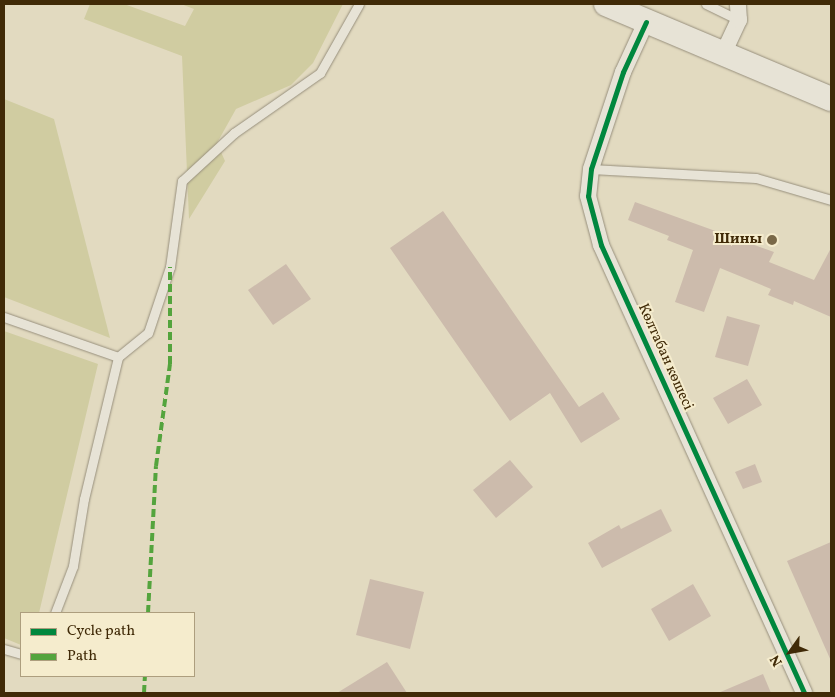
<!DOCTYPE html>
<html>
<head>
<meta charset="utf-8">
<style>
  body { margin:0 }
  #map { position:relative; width:835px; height:697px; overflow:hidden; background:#e2dac0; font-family:Vollkorn,serif }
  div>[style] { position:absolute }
  .green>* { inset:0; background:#d0cca1 }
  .building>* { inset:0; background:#ccbbac }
  .roads { filter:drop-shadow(0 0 1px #978f7c) drop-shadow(0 0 1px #978f7c) }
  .lane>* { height:9px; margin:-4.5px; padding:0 4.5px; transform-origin:4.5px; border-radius:4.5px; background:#e7e3d6 }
  .street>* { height:16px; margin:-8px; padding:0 8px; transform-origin:8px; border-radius:8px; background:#e7e3d6 }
  .secondary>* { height:24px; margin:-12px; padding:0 12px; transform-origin:12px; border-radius:12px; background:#e7e3d6 }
  .quiet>* { height:4px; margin-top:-2px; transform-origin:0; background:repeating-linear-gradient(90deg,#54a43d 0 8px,transparent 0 12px) }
  .cycleway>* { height:5px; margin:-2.5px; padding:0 2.5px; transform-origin:2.5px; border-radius:2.5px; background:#00873e }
  .dots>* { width:14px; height:14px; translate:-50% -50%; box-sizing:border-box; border:2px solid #f5eccd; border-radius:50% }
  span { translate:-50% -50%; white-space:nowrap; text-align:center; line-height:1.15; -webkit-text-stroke:4px #f5eccd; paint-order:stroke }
  .poi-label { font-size:15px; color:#402a07; font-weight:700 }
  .right { translate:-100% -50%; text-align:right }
  .street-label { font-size:15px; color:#402a07 }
  .frame { position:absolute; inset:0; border:5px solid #402a07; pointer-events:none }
  .legend { position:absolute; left:20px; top:612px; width:175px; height:65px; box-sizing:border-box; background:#f5eccd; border:1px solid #ad9e7e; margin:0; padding:6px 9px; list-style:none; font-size:15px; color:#402a07 }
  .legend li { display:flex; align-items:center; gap:10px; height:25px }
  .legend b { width:25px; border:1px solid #ad9e7e }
  .north { position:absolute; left:765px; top:627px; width:50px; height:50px; -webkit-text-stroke:4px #f5eccd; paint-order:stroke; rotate:238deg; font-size:14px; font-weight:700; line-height:20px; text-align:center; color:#402a07 }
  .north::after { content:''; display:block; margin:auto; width:18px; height:22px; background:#402a07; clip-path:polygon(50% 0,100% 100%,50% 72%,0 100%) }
</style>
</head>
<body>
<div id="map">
  <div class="green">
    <div style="clip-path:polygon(90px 4px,124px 4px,185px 26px,194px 9px,181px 4px,343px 4px,313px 63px,291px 85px,236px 109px,217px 143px,225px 161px,189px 219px,182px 56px,84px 19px)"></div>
    <div style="clip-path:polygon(4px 99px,54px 119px,110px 338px,4px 297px)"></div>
    <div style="clip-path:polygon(4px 331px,98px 364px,39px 613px,21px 613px,21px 645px,4px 638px)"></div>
  </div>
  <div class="building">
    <div style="clip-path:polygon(635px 202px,774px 252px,769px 262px,814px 280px,831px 248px,831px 317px,794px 301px,793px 305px,768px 295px,771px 289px,720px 268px,704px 312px,675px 302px,693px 250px,667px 240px,669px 236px,628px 220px)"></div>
    <div style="clip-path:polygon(443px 211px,579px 407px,603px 392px,620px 419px,581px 443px,550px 393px,510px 421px,390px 248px)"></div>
    <div style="clip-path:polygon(286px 264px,311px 299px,273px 325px,248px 290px)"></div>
    <div style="clip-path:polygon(727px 316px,760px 325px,748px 366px,715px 357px)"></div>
    <div style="clip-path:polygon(747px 379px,762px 405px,728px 424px,713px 398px)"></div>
    <div style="clip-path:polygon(510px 460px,533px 487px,496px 518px,473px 490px)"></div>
    <div style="clip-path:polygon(755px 464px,762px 482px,743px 489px,735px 472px)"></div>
    <div style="clip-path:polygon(661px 509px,672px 531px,602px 568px,588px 543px,619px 525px,621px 529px)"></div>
    <div style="clip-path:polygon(831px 542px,831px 661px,787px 561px)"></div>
    <div style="clip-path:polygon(370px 579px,424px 592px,410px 649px,356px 635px)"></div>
    <div style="clip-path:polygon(693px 584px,711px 616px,669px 641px,651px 609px)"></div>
    <div style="clip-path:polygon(387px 662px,407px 693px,337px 693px)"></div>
    <div style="clip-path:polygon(763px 674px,771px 693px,718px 693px)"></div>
  </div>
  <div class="roads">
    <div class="lane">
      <div style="left:706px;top:4px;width:37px;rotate:26deg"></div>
      <div style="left:591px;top:169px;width:165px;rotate:3.1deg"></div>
      <div style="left:756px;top:178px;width:78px;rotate:16.3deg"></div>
      <div style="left:4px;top:317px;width:121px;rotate:19.3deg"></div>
      <div style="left:118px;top:357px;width:38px;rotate:-39deg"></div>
      <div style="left:148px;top:333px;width:70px;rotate:-71.6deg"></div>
      <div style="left:170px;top:267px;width:87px;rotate:-82.1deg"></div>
      <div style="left:182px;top:181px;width:71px;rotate:-42.7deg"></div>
      <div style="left:234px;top:133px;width:105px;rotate:-34.9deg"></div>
      <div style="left:320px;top:73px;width:79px;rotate:-60.5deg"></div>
      <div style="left:55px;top:613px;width:50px;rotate:-69deg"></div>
      <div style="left:73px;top:566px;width:68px;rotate:-80.7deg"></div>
      <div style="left:84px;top:499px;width:146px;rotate:-76.5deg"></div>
      <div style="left:4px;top:649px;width:18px;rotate:16deg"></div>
    </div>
    <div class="street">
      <div style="left:646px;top:22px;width:55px;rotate:114.7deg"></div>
      <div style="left:623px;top:72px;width:102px;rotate:108.3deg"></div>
      <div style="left:591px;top:169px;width:27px;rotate:96deg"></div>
      <div style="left:588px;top:196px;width:51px;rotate:75.1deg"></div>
      <div style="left:601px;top:245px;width:492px;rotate:65.6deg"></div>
      <div style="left:723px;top:54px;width:38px;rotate:-65deg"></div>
      <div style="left:739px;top:20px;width:16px;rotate:-94deg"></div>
    </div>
    <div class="secondary">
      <div style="left:606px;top:4px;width:244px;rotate:22.9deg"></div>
    </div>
  </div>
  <div class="quiet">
    <div style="left:148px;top:613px;width:147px;rotate:-86.9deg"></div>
    <div style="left:156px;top:466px;width:103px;rotate:-82.2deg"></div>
    <div style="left:170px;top:364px;width:97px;rotate:-90deg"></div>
    <div style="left:144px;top:693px;width:17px;rotate:-87deg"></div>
  </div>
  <div class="cycleway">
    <div style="left:646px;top:22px;width:55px;rotate:114.7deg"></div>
    <div style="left:623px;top:72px;width:102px;rotate:108.3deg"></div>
    <div style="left:591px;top:169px;width:27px;rotate:96deg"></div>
    <div style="left:588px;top:196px;width:51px;rotate:75.1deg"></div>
    <div style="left:601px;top:245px;width:492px;rotate:65.6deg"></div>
  </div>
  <div class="dots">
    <div style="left:772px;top:240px;background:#796848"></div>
  </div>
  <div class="poi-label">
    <span class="right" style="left:762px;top:240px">Шины</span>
  </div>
  <div class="street-label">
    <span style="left:665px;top:357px;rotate:66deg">Көлтабан көшесі</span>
  </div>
  <div class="frame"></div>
  <ul class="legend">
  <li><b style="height:6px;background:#00873e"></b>Cycle path</li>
  <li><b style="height:6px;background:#54a43d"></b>Path</li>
  </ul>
  <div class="north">N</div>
</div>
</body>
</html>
